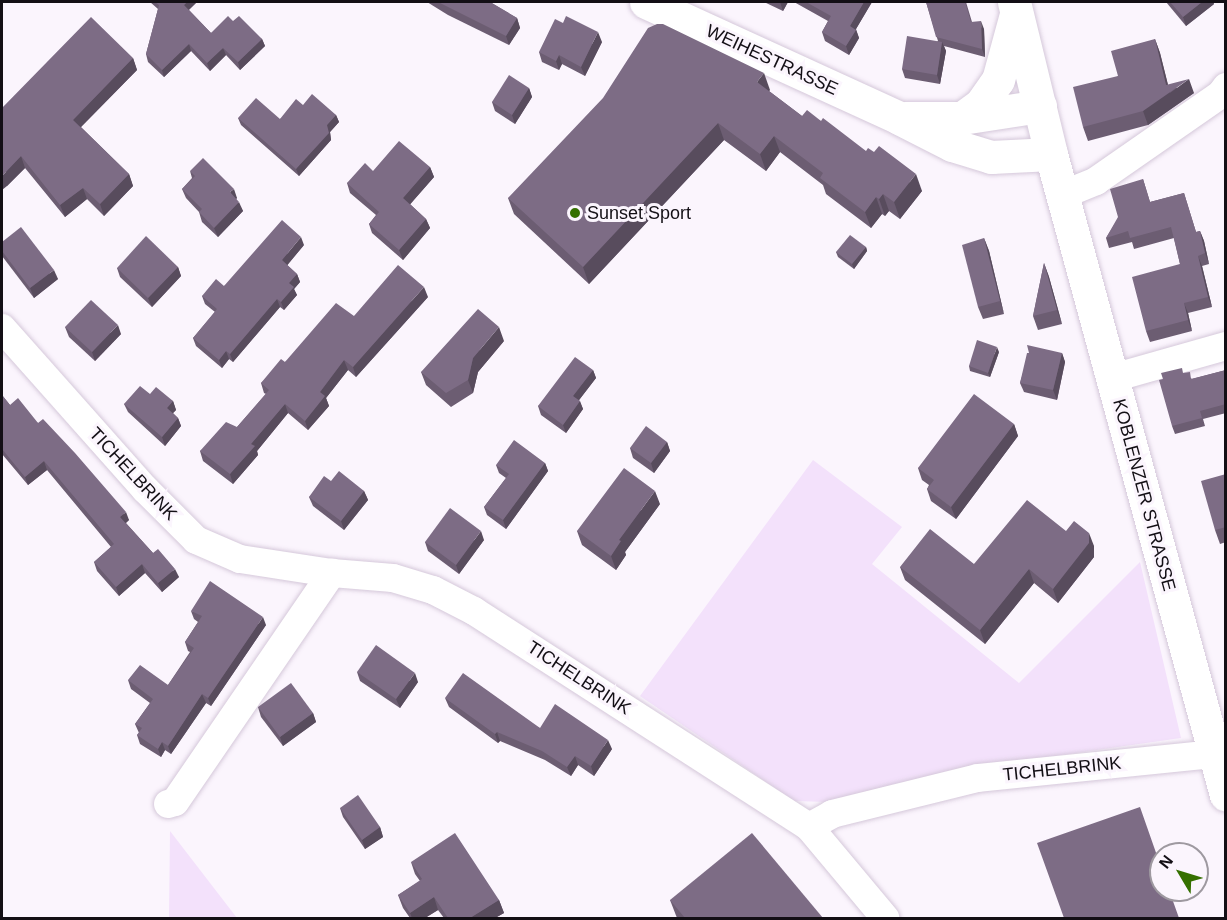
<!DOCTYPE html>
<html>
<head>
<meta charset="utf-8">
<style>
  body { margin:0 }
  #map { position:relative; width:1227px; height:920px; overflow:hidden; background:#fbf5fd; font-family:Helvetica,sans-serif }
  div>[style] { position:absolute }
  .green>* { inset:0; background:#f3e1fb }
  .roads { filter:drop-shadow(0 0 2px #d5c8da) drop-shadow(0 0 2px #d5c8da) }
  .street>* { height:28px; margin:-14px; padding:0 14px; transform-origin:14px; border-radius:14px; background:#fff }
  .secondary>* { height:33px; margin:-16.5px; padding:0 16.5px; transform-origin:16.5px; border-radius:16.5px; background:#fff }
  .wall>* { inset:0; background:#6c5d72 }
  .shaded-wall>* { inset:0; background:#584c5d }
  .building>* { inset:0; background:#7d6c85 }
  .dots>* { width:16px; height:16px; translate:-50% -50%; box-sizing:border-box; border:3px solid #fbf5fd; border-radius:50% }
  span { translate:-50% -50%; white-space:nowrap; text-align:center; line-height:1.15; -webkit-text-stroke:6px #fbf5fd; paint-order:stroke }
  .street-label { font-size:18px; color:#130f15 }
  .poi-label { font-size:18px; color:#130f15 }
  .left { translate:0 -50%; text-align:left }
  .frame { position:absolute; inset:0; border:3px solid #130f15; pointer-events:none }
  .north { position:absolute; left:1149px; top:842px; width:60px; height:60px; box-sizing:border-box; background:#fbf5fd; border:2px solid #9e99a0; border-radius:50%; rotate:308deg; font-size:16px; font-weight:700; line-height:24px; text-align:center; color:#130f15 }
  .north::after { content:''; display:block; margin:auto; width:21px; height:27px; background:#357000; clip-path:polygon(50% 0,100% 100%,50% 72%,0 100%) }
</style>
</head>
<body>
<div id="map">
  <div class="green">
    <div style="clip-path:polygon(813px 460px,902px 527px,872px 564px,1019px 683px,1140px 562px,1181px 738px,978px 767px,828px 802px,794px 801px,640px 696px)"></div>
    <div style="clip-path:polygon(170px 831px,237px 918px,169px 918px)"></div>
  </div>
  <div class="roads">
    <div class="street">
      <div style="left:1062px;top:195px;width:37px;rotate:-22deg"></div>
      <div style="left:1096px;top:181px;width:152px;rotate:-34.8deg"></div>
      <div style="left:1221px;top:94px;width:9px;rotate:-54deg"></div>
      <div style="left:2px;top:328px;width:215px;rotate:48.4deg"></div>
      <div style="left:145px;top:489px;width:72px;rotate:45deg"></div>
      <div style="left:196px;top:540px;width:48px;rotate:23.4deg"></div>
      <div style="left:240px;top:559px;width:93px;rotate:8.7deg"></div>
      <div style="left:332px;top:573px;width:61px;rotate:4.7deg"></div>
      <div style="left:393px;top:578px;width:42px;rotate:16.7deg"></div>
      <div style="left:433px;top:590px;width:46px;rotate:27.1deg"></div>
      <div style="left:474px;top:611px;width:399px;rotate:32.8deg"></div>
      <div style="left:809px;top:827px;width:119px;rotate:50.1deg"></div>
      <div style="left:1113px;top:378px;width:117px;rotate:-15.8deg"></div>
      <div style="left:168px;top:804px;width:7px;rotate:-16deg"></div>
      <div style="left:175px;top:802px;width:278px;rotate:-55.6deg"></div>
      <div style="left:809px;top:827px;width:26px;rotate:-29deg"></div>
      <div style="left:832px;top:814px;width:150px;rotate:-13.9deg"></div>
      <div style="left:978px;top:778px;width:249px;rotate:-5.8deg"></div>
    </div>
    <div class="secondary">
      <div style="left:646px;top:2px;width:278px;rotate:24.6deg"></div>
      <div style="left:899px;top:118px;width:59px;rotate:27deg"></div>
      <div style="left:952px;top:145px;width:41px;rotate:17.1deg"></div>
      <div style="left:991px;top:157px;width:60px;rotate:-2.9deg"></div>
      <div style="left:1014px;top:2px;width:156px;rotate:76.3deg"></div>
      <div style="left:1051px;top:154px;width:664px;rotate:74.73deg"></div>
      <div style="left:905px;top:118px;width:57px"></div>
      <div style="left:962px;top:118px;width:79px;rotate:-8.7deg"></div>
      <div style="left:962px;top:118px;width:24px;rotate:-36deg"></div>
      <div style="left:981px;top:104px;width:29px;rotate:-55deg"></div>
      <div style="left:998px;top:80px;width:68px;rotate:-74.7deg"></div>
    </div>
  </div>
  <div class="wall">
    <div style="clip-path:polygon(150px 2px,197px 2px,189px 10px,211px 33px,233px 21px,262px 39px,265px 46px,240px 70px,226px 55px,210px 71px,191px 51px,164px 77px,148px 62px,146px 54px,158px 9px)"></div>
    <div style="clip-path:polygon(427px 2px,490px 2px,517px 18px,520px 28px,509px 45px,448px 15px)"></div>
    <div style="clip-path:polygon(764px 2px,788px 2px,783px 11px)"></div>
    <div style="clip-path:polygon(794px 2px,872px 2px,856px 29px,859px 38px,849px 55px,825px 41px,822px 32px,828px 21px)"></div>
    <div style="clip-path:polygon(926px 2px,966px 2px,972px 22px,984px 29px,985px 57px,944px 46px,946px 51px,940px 84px,905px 78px,902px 69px,938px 41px)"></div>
    <div style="clip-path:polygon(1166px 2px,1213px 2px,1214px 4px,1186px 26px)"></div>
    <div style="clip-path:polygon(1155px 39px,1160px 53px,1168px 85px,1194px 93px,1148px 125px,1088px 141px,1083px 127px,1118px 76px)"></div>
    <div style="clip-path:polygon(602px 42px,585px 76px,562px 64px,559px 70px,542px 62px,539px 52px)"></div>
    <div style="clip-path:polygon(133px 58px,137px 70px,81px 127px,129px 174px,133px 186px,104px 216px,87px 199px,65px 217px,25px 168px,7px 186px,2px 108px)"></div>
    <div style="clip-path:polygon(529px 88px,532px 97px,515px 124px,495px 111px,492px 102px)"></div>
    <div style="clip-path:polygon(770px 90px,769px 91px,802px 116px,821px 121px,922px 191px,900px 219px,889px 211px,885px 216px,882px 214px,871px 228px,826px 194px,823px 185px,780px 152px,766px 171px,724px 140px,589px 284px,514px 214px,508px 198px)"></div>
    <div style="clip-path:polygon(303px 105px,336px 115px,339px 122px,330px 132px,331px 140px,299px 176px,241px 125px,238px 118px,280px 119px)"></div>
    <div style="clip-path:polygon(430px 167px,434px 177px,410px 204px,426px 219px,430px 228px,403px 260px,372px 233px,369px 224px,376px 215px,350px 193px,347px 183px,373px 171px)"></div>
    <div style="clip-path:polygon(190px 171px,237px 198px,236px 199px,243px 211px,218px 237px,202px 222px,199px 212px,186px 198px,182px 189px,192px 178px)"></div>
    <div style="clip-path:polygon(1143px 179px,1150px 202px,1184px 193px,1196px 232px,1200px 231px,1204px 241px,1209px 264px,1202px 266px,1212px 307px,1188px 313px,1192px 331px,1150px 342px,1146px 331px,1180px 264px,1174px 238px,1134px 249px,1132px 242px,1109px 248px,1106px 238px)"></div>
    <div style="clip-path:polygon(984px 238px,989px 251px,1004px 314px,983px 319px,978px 307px)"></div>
    <div style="clip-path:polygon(2px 242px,58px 279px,34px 298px,2px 256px)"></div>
    <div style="clip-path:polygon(304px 245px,287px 265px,297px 274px,300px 282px,294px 289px,297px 295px,284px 310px,280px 307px,233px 362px,229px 359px,222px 368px,196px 346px,193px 338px,215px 312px,205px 304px,202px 296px,224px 286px)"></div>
    <div style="clip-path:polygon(866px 247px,867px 251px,854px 269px,838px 257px,836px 252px)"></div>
    <div style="clip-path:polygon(1044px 263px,1049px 277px,1062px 324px,1038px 330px,1033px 316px)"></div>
    <div style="clip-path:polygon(178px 267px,181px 276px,152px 307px,120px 277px,117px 268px)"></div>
    <div style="clip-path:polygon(428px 297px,356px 377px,348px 370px,326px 398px,329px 406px,308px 430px,288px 413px,257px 451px,258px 455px,233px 484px,203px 461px,200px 451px,237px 427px,266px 394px,264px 393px,261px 383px,285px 362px,354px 316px)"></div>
    <div style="clip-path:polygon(65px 327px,121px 334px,95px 361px,69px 337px)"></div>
    <div style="clip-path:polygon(504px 341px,478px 372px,473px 393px,451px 407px,426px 385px,421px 372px)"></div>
    <div style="clip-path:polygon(999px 352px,990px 377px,970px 371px,969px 366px)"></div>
    <div style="clip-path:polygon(1029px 353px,1062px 353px,1065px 362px,1057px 400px,1024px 392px,1020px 383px)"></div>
    <div style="clip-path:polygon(593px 370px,596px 378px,579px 400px,583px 409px,566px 433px,541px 415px,538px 406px)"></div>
    <div style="clip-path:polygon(1226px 370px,1226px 413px,1203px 419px,1205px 426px,1175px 434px,1172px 426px,1184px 373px,1192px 379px)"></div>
    <div style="clip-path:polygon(150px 394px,173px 401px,176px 410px,173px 413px,178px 418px,181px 426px,165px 446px,128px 412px,124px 404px)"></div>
    <div style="clip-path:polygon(2px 395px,10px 405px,38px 423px,129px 520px,126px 523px,153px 553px,179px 577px,162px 592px,145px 573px,119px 596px,97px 571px,94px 562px,111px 547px,47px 470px,28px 485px,2px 454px)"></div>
    <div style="clip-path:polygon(1014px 424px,1018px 436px,956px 519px,931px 501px,927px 489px,929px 485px,922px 480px,918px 468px)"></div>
    <div style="clip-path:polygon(667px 442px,670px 451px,654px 473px,633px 458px,630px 448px)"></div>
    <div style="clip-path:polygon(545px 463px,548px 471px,506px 529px,487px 515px,484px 507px,506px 478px,499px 473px,496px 465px)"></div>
    <div style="clip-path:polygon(1226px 474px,1226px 542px,1220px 544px,1215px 530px)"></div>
    <div style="clip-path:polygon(331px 481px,364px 491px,368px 500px,344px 530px,313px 506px,309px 497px)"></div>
    <div style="clip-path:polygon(660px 504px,625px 552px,626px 555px,616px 570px,582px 545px,577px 531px)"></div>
    <div style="clip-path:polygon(1066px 531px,1094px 546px,1094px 557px,1058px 603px,1034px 583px,985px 644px,905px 580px,900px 567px,974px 564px)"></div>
    <div style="clip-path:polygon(484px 540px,459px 574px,428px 551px,425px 542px)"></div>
    <div style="clip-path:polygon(191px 611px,266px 625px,211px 706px,206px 703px,171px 754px,165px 750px,161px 757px,140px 744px,137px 735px,139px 733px,135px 724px,150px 703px,131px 689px,128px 680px,168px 685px,190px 652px,188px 651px,185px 642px,198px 622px,194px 619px)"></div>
    <div style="clip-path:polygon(357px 672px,418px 682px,400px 708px,360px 681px)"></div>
    <div style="clip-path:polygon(445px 698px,540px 728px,612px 749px,594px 776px,578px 765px,571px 776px,545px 760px,500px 741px,498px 743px,449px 707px)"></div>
    <div style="clip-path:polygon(258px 707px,313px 713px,316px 722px,283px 746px,261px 717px)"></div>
    <div style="clip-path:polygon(340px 808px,380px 827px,383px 837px,365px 849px,343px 817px)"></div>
    <div style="clip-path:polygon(411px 862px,499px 900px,504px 913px,495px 918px,444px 918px,438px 910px,425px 918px,410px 918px,403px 908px,398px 895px,420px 881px,415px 874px)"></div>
    <div style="clip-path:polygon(670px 900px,823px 918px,677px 918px)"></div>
  </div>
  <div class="shaded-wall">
    <div style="clip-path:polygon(187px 2px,197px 2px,186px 12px,184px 5px)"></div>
    <div style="clip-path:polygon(780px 2px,788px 2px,783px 11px)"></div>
    <div style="clip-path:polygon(864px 2px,872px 2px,853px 34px,850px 26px)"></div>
    <div style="clip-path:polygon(1202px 2px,1213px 2px,1214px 4px,1186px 26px,1183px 17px)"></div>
    <div style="clip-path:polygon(517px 18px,520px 28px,509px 45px,506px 36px)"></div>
    <div style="clip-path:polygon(981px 21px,984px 29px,985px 57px,982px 49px)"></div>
    <div style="clip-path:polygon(856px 30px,859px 38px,849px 55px,846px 46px)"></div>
    <div style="clip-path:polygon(598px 32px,602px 42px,585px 76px,581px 67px)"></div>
    <div style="clip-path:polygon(262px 39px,265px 46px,240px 70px,238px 62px)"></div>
    <div style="clip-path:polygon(1155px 39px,1160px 53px,1170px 93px,1189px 79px,1194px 93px,1148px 125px,1143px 111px,1166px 85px)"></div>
    <div style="clip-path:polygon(942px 42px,946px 51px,940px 84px,937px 75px)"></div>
    <div style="clip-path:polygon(189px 44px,191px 51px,164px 77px,162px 70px)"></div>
    <div style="clip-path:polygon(223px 48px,226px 55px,210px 71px,207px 63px)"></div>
    <div style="clip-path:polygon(559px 55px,562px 64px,559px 70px,556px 61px)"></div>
    <div style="clip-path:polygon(133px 58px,137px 70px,77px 131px,73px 120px)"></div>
    <div style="clip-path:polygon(764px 73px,770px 90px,763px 98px,757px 82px)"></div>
    <div style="clip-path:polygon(529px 88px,532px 97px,515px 124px,512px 115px)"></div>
    <div style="clip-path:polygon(336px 115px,339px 122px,330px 132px,331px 140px,299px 176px,296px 169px,327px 125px)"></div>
    <div style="clip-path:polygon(718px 123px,724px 140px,589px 284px,583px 267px)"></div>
    <div style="clip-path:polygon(774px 136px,780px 152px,766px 171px,760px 154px)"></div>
    <div style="clip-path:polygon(21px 156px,25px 168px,7px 186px,2px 190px,2px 176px)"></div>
    <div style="clip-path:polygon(430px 167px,434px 177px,407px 208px,403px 198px)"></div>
    <div style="clip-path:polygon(129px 174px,133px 186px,104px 216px,100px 204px)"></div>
    <div style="clip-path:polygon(916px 174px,922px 191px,900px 219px,894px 202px)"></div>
    <div style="clip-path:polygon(83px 188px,87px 199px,65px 217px,60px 205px)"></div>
    <div style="clip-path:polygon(234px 189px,237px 198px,233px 202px,230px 192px)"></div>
    <div style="clip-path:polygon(883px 194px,889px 211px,885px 216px,879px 199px)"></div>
    <div style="clip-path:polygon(876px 197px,882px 214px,871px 228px,865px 212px)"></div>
    <div style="clip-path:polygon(239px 202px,243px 211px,218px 237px,214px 228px)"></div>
    <div style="clip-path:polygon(426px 219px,430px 228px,403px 260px,399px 250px)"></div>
    <div style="clip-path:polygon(1200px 231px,1204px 241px,1209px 264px,1205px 253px)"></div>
    <div style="clip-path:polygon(301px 237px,304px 245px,285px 268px,282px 260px)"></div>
    <div style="clip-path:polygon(984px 238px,989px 251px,1004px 314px,1000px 301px)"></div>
    <div style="clip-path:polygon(866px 247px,867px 251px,854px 269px,852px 264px)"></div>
    <div style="clip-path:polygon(1198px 256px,1202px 266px,1212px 307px,1208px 297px)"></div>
    <div style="clip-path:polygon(1044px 263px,1049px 277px,1062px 324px,1057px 310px)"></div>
    <div style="clip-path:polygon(178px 267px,181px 276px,152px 307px,148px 298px)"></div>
    <div style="clip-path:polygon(54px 270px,58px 279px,34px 298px,30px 288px)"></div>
    <div style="clip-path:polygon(297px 274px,300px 282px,294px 289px,297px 295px,284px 310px,281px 302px,289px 283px)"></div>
    <div style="clip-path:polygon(424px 287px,428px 297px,356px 377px,353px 367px)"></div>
    <div style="clip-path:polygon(277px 299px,280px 307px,233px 362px,230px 354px)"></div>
    <div style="clip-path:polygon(1184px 303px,1188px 313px,1192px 331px,1188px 320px)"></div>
    <div style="clip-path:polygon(118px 325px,121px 334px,95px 361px,92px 352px)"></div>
    <div style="clip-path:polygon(499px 327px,504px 341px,478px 372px,473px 393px,468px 380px,473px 358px)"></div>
    <div style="clip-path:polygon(997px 347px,999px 352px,990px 377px,988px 373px)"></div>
    <div style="clip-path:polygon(226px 351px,229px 359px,222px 368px,219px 360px)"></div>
    <div style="clip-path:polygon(1062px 353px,1065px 362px,1057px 400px,1053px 390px)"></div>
    <div style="clip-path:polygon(344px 360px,348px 370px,326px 398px,329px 406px,308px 430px,305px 421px,320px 392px)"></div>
    <div style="clip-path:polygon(593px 370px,596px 378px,576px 404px,573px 396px)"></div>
    <div style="clip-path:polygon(173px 401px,176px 410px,170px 416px,167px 408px)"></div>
    <div style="clip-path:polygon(580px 401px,583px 409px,566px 433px,563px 425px)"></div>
    <div style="clip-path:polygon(285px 404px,288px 413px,257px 451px,258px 455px,233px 484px,230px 474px,251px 444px)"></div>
    <div style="clip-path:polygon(178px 418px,181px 426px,165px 446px,162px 437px)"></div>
    <div style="clip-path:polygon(1014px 424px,1018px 436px,956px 519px,951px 507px)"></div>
    <div style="clip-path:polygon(667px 442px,670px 451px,654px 473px,651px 463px)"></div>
    <div style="clip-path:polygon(44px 461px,47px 470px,28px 485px,25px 477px)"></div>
    <div style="clip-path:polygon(545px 463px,548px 471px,506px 529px,503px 520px)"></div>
    <div style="clip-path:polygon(364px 491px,368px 500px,344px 530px,341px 521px)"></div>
    <div style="clip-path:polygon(655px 491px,660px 504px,625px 552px,626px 555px,616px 570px,611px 556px,619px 540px)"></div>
    <div style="clip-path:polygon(126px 512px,129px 520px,123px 525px,120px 517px)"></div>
    <div style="clip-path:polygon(481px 531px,484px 540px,459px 574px,456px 565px)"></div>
    <div style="clip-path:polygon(1089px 533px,1094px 546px,1094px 557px,1058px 603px,1053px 589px)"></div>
    <div style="clip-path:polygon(142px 564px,145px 573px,119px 596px,116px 587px)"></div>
    <div style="clip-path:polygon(175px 569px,179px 577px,162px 592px,158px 583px)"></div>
    <div style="clip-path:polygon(1029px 569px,1034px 583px,985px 644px,980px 630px)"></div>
    <div style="clip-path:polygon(263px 617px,266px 625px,211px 706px,208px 698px)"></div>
    <div style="clip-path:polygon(415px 673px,418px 682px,400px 708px,396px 699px)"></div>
    <div style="clip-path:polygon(202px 694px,206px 703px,171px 754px,168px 746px)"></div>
    <div style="clip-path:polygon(313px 713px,316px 722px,283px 746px,280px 737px)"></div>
    <div style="clip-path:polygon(497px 732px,500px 741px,498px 743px,495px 734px)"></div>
    <div style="clip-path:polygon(608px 740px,612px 749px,594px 776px,591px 766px)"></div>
    <div style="clip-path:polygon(162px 742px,165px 750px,161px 757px,158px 749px)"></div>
    <div style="clip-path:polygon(575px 756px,578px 765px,571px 776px,567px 767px)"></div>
    <div style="clip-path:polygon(380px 827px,383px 837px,365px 849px,362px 840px)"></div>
    <div style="clip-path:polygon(434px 897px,438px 910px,425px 918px,412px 918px,410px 913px)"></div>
    <div style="clip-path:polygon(499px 900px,504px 913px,495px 918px,470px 918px)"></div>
  </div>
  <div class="building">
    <div style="clip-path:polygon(155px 2px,187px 2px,184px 5px,211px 33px,228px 16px,233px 21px,239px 16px,262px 39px,238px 62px,223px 48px,207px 63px,189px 44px,162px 70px,146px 54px,159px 5px)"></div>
    <div style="clip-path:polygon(438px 2px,490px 2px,517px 18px,506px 36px)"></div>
    <div style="clip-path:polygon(806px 2px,864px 2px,850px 26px,856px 30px,846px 46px,822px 32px,831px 16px)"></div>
    <div style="clip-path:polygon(926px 2px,965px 2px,971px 22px,981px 21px,982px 49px,936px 37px)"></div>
    <div style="clip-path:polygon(1170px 2px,1202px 2px,1183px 17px)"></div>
    <div style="clip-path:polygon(566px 16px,598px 32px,581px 67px,559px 55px,556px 61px,539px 52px,555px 19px,563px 23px)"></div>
    <div style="clip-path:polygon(91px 17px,133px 58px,73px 120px,129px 174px,100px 204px,83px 188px,60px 205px,21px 156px,2px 176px,2px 108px)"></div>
    <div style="clip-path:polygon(657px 24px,663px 24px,764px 73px,757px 82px,802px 116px,807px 110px,821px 121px,823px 118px,866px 151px,868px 148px,874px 152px,879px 146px,916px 174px,894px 202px,883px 194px,879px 199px,876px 197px,865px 212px,820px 178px,823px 173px,774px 136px,760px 154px,718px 123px,583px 267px,508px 198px,603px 98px,648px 28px)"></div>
    <div style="clip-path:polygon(907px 36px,942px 42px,937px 75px,902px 69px)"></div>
    <div style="clip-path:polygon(1155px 39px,1166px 85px,1189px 79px,1143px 111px,1083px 127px,1073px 87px,1118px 76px,1111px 51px)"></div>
    <div style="clip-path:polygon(509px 75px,529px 88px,512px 115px,492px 102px)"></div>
    <div style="clip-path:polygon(312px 94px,336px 115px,327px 125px,329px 133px,296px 169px,238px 118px,256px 98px,280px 119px,296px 99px,303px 105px)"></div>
    <div style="clip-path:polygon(399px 141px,430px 167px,403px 198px,426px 219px,399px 250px,369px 224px,379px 212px,347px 183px,365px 163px,373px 171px)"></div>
    <div style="clip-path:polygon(203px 158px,234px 189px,230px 192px,239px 202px,214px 228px,199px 212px,202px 209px,182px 189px,195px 176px,190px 171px)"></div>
    <div style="clip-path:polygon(1143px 179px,1150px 202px,1184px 193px,1196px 232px,1200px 231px,1205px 253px,1198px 256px,1208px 297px,1184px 303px,1188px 320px,1146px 331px,1132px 277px,1180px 264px,1171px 227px,1130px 238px,1128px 231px,1106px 238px,1118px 217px,1110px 189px)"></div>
    <div style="clip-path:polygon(282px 220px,301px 237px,282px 260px,297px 274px,289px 283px,294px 287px,281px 302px,277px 299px,230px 354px,226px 351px,219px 360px,193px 338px,217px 309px,202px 296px,216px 279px,224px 286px)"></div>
    <div style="clip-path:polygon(21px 227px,54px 270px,30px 288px,2px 251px,2px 242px)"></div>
    <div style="clip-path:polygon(850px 235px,866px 247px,852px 264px,836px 252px)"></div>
    <div style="clip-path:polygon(146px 236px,178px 267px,148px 298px,117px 268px)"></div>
    <div style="clip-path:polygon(984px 238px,1000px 301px,978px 307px,962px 245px)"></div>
    <div style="clip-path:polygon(1044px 263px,1057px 310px,1033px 316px)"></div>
    <div style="clip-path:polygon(398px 265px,424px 287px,353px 367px,344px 360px,320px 392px,325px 396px,305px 421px,285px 404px,251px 444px,255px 446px,230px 474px,200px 451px,226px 422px,237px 427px,269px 390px,261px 383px,281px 359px,285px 362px,336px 303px,354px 316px)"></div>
    <div style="clip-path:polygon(91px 300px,118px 325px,92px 352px,65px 327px)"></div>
    <div style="clip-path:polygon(478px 309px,499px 327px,473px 358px,468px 380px,446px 393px,421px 372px)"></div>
    <div style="clip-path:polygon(977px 340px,997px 347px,988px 373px,969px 366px)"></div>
    <div style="clip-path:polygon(1027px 345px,1062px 353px,1053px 390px,1020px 383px,1027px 353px,1029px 353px)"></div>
    <div style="clip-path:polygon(575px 357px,593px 370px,573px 396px,580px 401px,563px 425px,538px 406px)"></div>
    <div style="clip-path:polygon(1182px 368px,1183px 373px,1190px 372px,1191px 379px,1226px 370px,1226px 404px,1200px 411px,1202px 418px,1172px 426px,1159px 380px,1163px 379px,1161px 373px)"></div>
    <div style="clip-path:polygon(140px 386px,150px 394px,156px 387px,173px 401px,167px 408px,178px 418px,162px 437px,124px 404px)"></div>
    <div style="clip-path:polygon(974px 394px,1014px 424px,951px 507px,927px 489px,934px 480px,918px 468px)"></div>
    <div style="clip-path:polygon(2px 395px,10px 405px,18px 398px,38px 423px,43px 419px,75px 453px,126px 512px,120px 517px,153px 553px,158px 549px,175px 569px,158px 583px,142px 564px,116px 587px,94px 562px,114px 544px,44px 461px,25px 477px,2px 449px)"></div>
    <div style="clip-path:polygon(646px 426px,667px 442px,651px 463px,630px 448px)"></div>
    <div style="clip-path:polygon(514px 440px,545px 463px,503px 520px,484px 507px,509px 474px,496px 465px)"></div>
    <div style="clip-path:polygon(624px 468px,655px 491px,619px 540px,621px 541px,611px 556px,577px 531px)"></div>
    <div style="clip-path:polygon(339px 471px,364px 491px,341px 521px,309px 497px,324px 476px,331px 481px)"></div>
    <div style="clip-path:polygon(1226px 474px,1226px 527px,1215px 530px,1201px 481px)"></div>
    <div style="clip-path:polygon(1027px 500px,1066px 531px,1074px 521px,1089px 533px,1089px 543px,1053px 589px,1029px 569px,980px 630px,900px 567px,930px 529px,974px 564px)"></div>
    <div style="clip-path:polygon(450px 508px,481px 531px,456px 565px,425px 542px)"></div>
    <div style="clip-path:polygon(210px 581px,263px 617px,208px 698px,202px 694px,168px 746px,162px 742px,158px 749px,137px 735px,142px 728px,135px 724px,153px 699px,128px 680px,140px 665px,168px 685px,194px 648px,185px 642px,202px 616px,191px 611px)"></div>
    <div style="clip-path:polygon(376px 645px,415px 673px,396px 699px,357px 672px)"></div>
    <div style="clip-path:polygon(463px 673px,540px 728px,555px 704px,608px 740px,591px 766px,575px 756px,567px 767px,542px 751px,497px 732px,495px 734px,445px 698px)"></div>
    <div style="clip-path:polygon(291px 683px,313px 713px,280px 737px,258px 707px)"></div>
    <div style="clip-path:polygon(358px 795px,380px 827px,362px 840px,340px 808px)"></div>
    <div style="clip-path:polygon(1140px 807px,1161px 867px,1161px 890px,1169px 890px,1179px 918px,1064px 918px,1037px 843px)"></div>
    <div style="clip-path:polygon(455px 833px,499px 900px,470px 918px,448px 918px,434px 897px,410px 913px,398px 895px,422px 879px,411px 862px)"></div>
    <div style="clip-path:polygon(752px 833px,823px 918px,685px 918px,670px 900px)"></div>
  </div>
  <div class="dots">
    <div style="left:575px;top:213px;background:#357000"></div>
  </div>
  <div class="street-label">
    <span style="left:772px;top:60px;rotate:25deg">WEIHESTRASSE</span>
    <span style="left:133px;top:474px;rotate:47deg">TICHELBRINK</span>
    <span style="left:1144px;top:495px;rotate:75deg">KOBLENZER STRASSE</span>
    <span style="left:579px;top:678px;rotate:33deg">TICHELBRINK</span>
    <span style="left:1062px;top:769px;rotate:-6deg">TICHELBRINK</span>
  </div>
  <div class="poi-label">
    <span class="left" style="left:587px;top:213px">Sunset Sport</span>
  </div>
  <div class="frame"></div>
  <div class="north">N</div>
</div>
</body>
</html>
